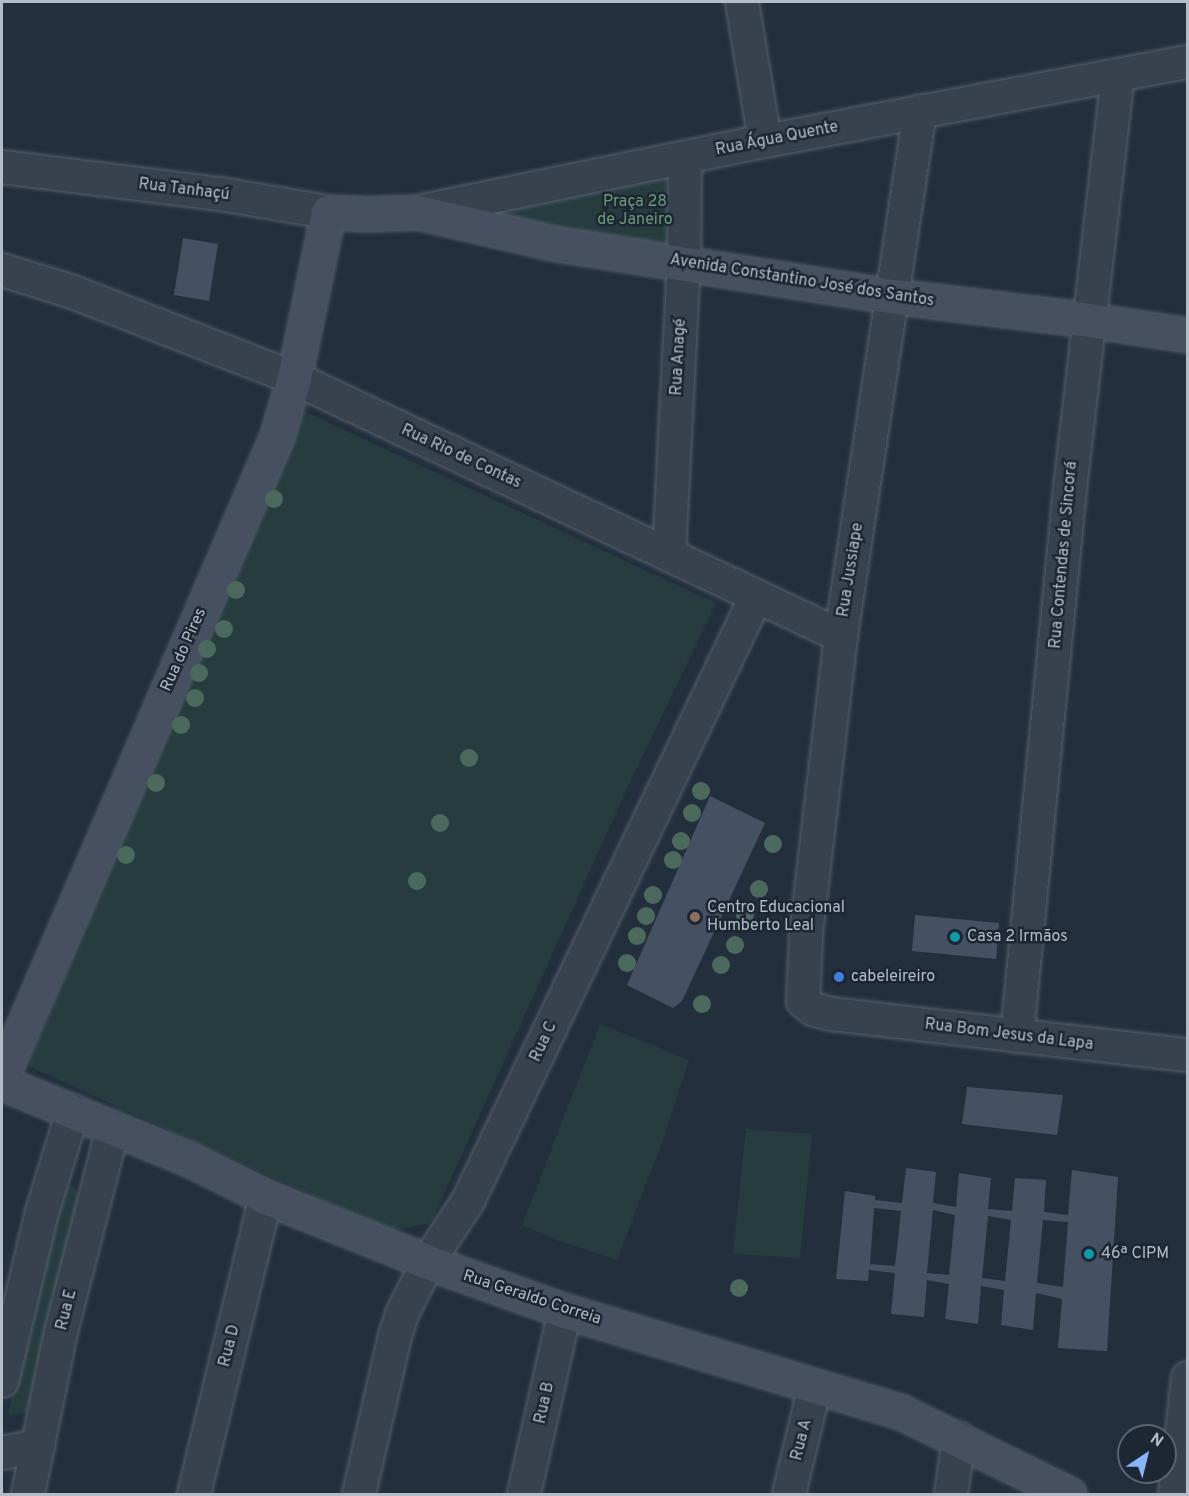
<!DOCTYPE html>
<html>
<head>
<meta charset="utf-8">
<style>
  body { margin:0 }
  #map { position:relative; width:1189px; height:1496px; overflow:hidden; background:#242f3e; font-family:Overpass,sans-serif }
  div>[style] { position:absolute }
  .green>* { inset:0; background:#263c3f }
  .building>* { inset:0; background:#455162 }
  .roads { filter:drop-shadow(0 0 2px #565f6c) drop-shadow(0 0 2px #565f6c) }
  .street>* { height:32px; margin:-16px; padding:0 16px; transform-origin:16px; border-radius:16px; background:#38414e }
  .secondary>* { height:33px; margin:-16.5px; padding:0 16.5px; transform-origin:16.5px; border-radius:16.5px; background:#465061 }
  .trees>* { width:18px; height:18px; margin:-9px; border-radius:50%; background:#4b6a5d }
  .dots>* { width:16px; height:16px; translate:-50% -50%; box-sizing:border-box; border:3px solid #1d2633; border-radius:50% }
  span { translate:-50% -50%; white-space:nowrap; text-align:center; line-height:1.15; -webkit-text-stroke:5px #1d2633; paint-order:stroke }
  .street-label { font-size:16px; color:#b4bcc9 }
  .park-label { font-size:16px; color:#6b9a76 }
  .poi-label { font-size:16px; color:#b4bcc9 }
  .left { translate:0 -50%; text-align:left }
  .frame { position:absolute; inset:0; border:3px solid #b4bcc9; pointer-events:none }
  .north { position:absolute; left:1117px; top:1424px; width:60px; height:60px; box-sizing:border-box; background:#1d2633; border:2px solid #59626f; border-radius:50%; rotate:35deg; font-size:16px; font-weight:700; line-height:24px; text-align:center; color:#b4bcc9 }
  .north::after { content:''; display:block; margin:auto; width:21px; height:27px; background:#8ab4f8; clip-path:polygon(50% 0,100% 100%,50% 72%,0 100%) }
</style>
</head>
<body>
<div id="map">
  <div class="green">
    <div style="clip-path:polygon(666px 173px,668px 248px,496px 216px,539px 202px)"></div>
    <div style="clip-path:polygon(299px 409px,716px 603px,624px 795px,431px 1223px,391px 1231px,28px 1066px)"></div>
    <div style="clip-path:polygon(600px 1024px,689px 1060px,664px 1137px,617px 1260px,559px 1241px,522px 1225px)"></div>
    <div style="clip-path:polygon(746px 1129px,812px 1134px,800px 1258px,733px 1254px)"></div>
    <div style="clip-path:polygon(70px 1185px,86px 1200px,30px 1412px,8px 1415px,27px 1323px,58px 1193px)"></div>
  </div>
  <div class="building">
    <div style="clip-path:polygon(183px 238px,218px 244px,209px 301px,174px 295px)"></div>
    <div style="clip-path:polygon(710px 796px,765px 823px,682px 1001px,673px 1008px,627px 985px)"></div>
    <div style="clip-path:polygon(915px 915px,999px 923px,996px 959px,912px 951px)"></div>
    <div style="clip-path:polygon(967px 1087px,1063px 1095px,1057px 1135px,962px 1124px)"></div>
    <div style="clip-path:polygon(evenodd,906px 1168px,936px 1172px,933px 1203px,956px 1207px,959px 1173px,991px 1178px,988px 1209px,1012px 1211px,1015px 1178px,1046px 1180px,1044px 1212px,1068px 1215px,1072px 1170px,1118px 1177px,1107px 1351px,1058px 1348px,1062px 1299px,1036px 1293px,1033px 1330px,1001px 1325px,1004px 1290px,981px 1286px,978px 1324px,945px 1319px,949px 1284px,927px 1280px,924px 1317px,891px 1314px,895px 1273px,869px 1270px,868px 1281px,836px 1279px,845px 1191px,875px 1196px,875px 1200px,902px 1203px,906px 1168px,874px 1208px,901px 1211px,895px 1266px,870px 1264px,874px 1208px,906px 1168px,933px 1210px,955px 1215px,949px 1275px,927px 1273px,933px 1210px,906px 1168px,988px 1216px,1011px 1220px,1005px 1281px,982px 1278px,988px 1216px,906px 1168px,1043px 1220px,1068px 1222px,1063px 1287px,1037px 1283px,1043px 1220px)"></div>
  </div>
  <div class="roads">
    <div class="street">
      <div style="left:742px;top:2px;width:141px;rotate:80.6deg"></div>
      <div style="left:920px;top:111px;width:531px;rotate:98.56deg"></div>
      <div style="left:841px;top:636px;width:302px;rotate:96.7deg"></div>
      <div style="left:806px;top:936px;width:65px;rotate:92.6deg"></div>
      <div style="left:803px;top:1001px;width:13px;rotate:39deg"></div>
      <div style="left:813px;top:1009px;width:19px;rotate:16deg"></div>
      <div style="left:831px;top:1014px;width:359px;rotate:6.6deg"></div>
      <div style="left:2px;top:167px;width:220px;rotate:7.1deg"></div>
      <div style="left:220px;top:194px;width:109px;rotate:9.5deg"></div>
      <div style="left:418px;top:212px;width:354px;rotate:-11.6deg"></div>
      <div style="left:765px;top:141px;width:430px;rotate:-10.6deg"></div>
      <div style="left:2px;top:270px;width:74px;rotate:17.2deg"></div>
      <div style="left:73px;top:292px;width:237px;rotate:21.3deg"></div>
      <div style="left:294px;top:378px;width:605px;rotate:25.25deg"></div>
      <div style="left:669px;top:555px;width:292px;rotate:-87.1deg"></div>
      <div style="left:684px;top:263px;width:105px;rotate:-89.5deg"></div>
      <div style="left:1017px;top:1036px;width:550px;rotate:-84.47deg"></div>
      <div style="left:1070px;top:489px;width:416px;rotate:-83.4deg"></div>
      <div style="left:2px;top:1381px;width:174px;rotate:-76.7deg"></div>
      <div style="left:42px;top:1212px;width:106px;rotate:-72.9deg"></div>
      <div style="left:2px;top:1453px;width:37px;rotate:-11deg"></div>
      <div style="left:28px;top:1494px;width:165px;rotate:-78.5deg"></div>
      <div style="left:61px;top:1332px;width:211px;rotate:-75.7deg"></div>
      <div style="left:194px;top:1494px;width:306px;rotate:-76.4deg"></div>
      <div style="left:359px;top:1494px;width:162px;rotate:-77.2deg"></div>
      <div style="left:395px;top:1336px;width:23px;rotate:-72deg"></div>
      <div style="left:402px;top:1314px;width:58px;rotate:-63.4deg"></div>
      <div style="left:428px;top:1262px;width:73px;rotate:-56.7deg"></div>
      <div style="left:468px;top:1201px;width:669px;rotate:-64.51deg"></div>
      <div style="left:524px;top:1494px;width:188px;rotate:-77.4deg"></div>
      <div style="left:789px;top:1494px;width:111px;rotate:-76.5deg"></div>
      <div style="left:951px;top:1494px;width:56px;rotate:-81.7deg"></div>
      <div style="left:1175px;top:1494px;width:117px;rotate:-83.6deg"></div>
    </div>
    <div class="secondary">
      <div style="left:2px;top:1076px;width:697px;rotate:-66.75deg"></div>
      <div style="left:277px;top:436px;width:60px;rotate:-73.7deg"></div>
      <div style="left:294px;top:378px;width:169px;rotate:-78.4deg"></div>
      <div style="left:328px;top:212px;width:39px;rotate:3deg"></div>
      <div style="left:367px;top:214px;width:51px;rotate:-2.2deg"></div>
      <div style="left:418px;top:212px;width:138px;rotate:13deg"></div>
      <div style="left:552px;top:243px;width:344px;rotate:8.9deg"></div>
      <div style="left:892px;top:296px;width:198px;rotate:6.9deg"></div>
      <div style="left:1089px;top:320px;width:100px;rotate:8.6deg"></div>
      <div style="left:2px;top:1083px;width:202px;rotate:22.1deg"></div>
      <div style="left:189px;top:1159px;width:86px;rotate:26.3deg"></div>
      <div style="left:266px;top:1197px;width:175px;rotate:21.9deg"></div>
      <div style="left:428px;top:1262px;width:145px;rotate:19.7deg"></div>
      <div style="left:565px;top:1311px;width:351px;rotate:16.7deg"></div>
      <div style="left:901px;top:1412px;width:187px;rotate:26deg"></div>
    </div>
  </div>
  <div class="trees">
    <div style="left:274px;top:499px"></div>
    <div style="left:236px;top:590px"></div>
    <div style="left:224px;top:629px"></div>
    <div style="left:207px;top:649px"></div>
    <div style="left:199px;top:673px"></div>
    <div style="left:195px;top:698px"></div>
    <div style="left:181px;top:725px"></div>
    <div style="left:469px;top:758px"></div>
    <div style="left:156px;top:783px"></div>
    <div style="left:701px;top:791px"></div>
    <div style="left:692px;top:813px"></div>
    <div style="left:440px;top:823px"></div>
    <div style="left:681px;top:841px"></div>
    <div style="left:773px;top:844px"></div>
    <div style="left:126px;top:855px"></div>
    <div style="left:673px;top:860px"></div>
    <div style="left:417px;top:881px"></div>
    <div style="left:759px;top:889px"></div>
    <div style="left:653px;top:895px"></div>
    <div style="left:745px;top:915px"></div>
    <div style="left:646px;top:916px"></div>
    <div style="left:637px;top:936px"></div>
    <div style="left:735px;top:945px"></div>
    <div style="left:627px;top:963px"></div>
    <div style="left:721px;top:965px"></div>
    <div style="left:702px;top:1004px"></div>
    <div style="left:739px;top:1288px"></div>
  </div>
  <div class="dots">
    <div style="left:695px;top:917px;background:#8d6e63"></div>
    <div style="left:955px;top:937px;background:#0f9aa8"></div>
    <div style="left:839px;top:977px;background:#3f7fe0"></div>
    <div style="left:1089px;top:1254px;background:#0f9aa8"></div>
  </div>
  <div class="street-label">
    <span style="left:777px;top:139px;rotate:-11deg">Rua Água Quente</span>
    <span style="left:184px;top:190px;rotate:7deg">Rua Tanhaçú</span>
    <span style="left:802px;top:281px;rotate:9deg">Avenida Constantino José dos Santos</span>
    <span style="left:679px;top:357px;rotate:-87deg">Rua Anagé</span>
    <span style="left:461px;top:457px;rotate:25deg">Rua Rio de Contas</span>
    <span style="left:1064px;top:555px;rotate:-85deg">Rua Contendas de Sincorá</span>
    <span style="left:851px;top:570px;rotate:-81deg">Rua Jussiape</span>
    <span style="left:184px;top:650px;rotate:-66deg">Rua do Pires</span>
    <span style="left:1009px;top:1035px;rotate:7deg">Rua Bom Jesus da Lapa</span>
    <span style="left:544px;top:1042px;rotate:-65deg">Rua C</span>
    <span style="left:532px;top:1298px;rotate:18deg">Rua Geraldo Correia</span>
    <span style="left:67px;top:1310px;rotate:-76deg">Rua E</span>
    <span style="left:230px;top:1346px;rotate:-76deg">Rua D</span>
    <span style="left:545px;top:1403px;rotate:-78deg">Rua B</span>
    <span style="left:802px;top:1440px;rotate:-76deg">Rua A</span>
  </div>
  <div class="park-label">
    <span style="left:635px;top:211px">Praça 28<br>de Janeiro</span>
  </div>
  <div class="poi-label">
    <span class="left" style="left:707px;top:917px">Centro Educacional<br>Humberto Leal</span>
    <span class="left" style="left:967px;top:937px">Casa 2 Irmãos</span>
    <span class="left" style="left:851px;top:977px">cabeleireiro</span>
    <span class="left" style="left:1101px;top:1254px">46ª CIPM</span>
  </div>
  <div class="frame"></div>
  <div class="north">N</div>
</div>
</body>
</html>
